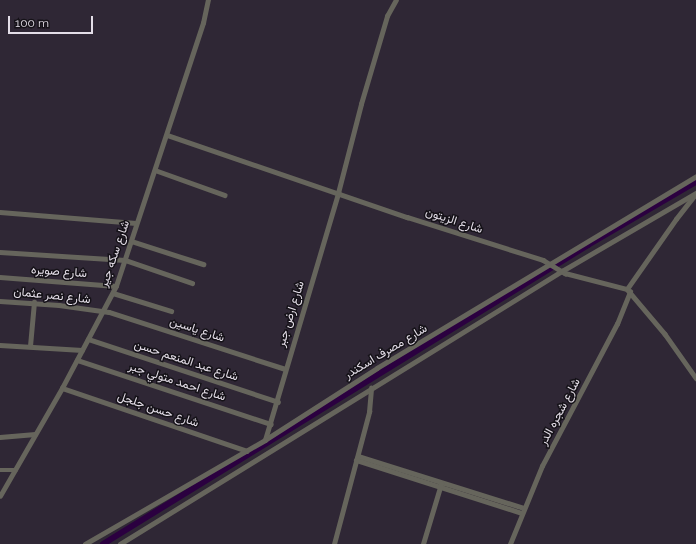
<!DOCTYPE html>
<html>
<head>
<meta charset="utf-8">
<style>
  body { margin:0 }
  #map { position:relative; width:696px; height:544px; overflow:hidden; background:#2f2735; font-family:Raleway,Vazirmatn,sans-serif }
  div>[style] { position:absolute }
  .canal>* { height:6px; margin:-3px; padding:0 3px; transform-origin:3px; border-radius:3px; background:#2b0040 }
  .street>* { height:4.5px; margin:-2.25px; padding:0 2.25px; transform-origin:2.25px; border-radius:2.25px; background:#66655c }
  span { translate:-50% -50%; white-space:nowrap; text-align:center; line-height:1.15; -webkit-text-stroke:3px #151218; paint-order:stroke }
  .street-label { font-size:12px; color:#e4dee8 }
  .scale { position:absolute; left:8px; top:16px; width:85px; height:18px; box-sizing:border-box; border:2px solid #e4dee8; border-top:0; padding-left:5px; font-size:12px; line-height:14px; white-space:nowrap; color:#e4dee8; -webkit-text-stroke:3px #151218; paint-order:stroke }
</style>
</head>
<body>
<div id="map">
  <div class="canal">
    <div style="left:103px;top:544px;width:570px;rotate:-31.65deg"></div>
    <div style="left:588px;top:245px;width:125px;rotate:-30.3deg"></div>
  </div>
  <div class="street">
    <div style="left:167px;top:135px;width:254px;rotate:18.9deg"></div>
    <div style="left:407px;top:217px;width:143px;rotate:17.5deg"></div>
    <div style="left:543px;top:260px;width:26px;rotate:31deg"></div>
    <div style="left:565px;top:273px;width:64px;rotate:14.5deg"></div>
    <div style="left:627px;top:289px;width:59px;rotate:49.8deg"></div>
    <div style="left:665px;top:334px;width:54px;rotate:54.8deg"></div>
    <div style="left:155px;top:170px;width:74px;rotate:19.7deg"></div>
    <div style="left:0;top:212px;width:136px;rotate:4.6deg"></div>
    <div style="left:131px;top:241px;width:76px;rotate:17.7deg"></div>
    <div style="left:0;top:252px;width:125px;rotate:3.7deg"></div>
    <div style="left:125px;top:260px;width:71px;rotate:18.9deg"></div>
    <div style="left:0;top:277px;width:116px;rotate:4.4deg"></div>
    <div style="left:627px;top:289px;width:85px;rotate:-55deg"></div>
    <div style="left:676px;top:219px;width:31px;rotate:-52deg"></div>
    <div style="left:113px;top:293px;width:61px;rotate:17.2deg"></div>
    <div style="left:0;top:301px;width:59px;rotate:3.9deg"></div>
    <div style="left:59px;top:305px;width:50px;rotate:8deg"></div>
    <div style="left:109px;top:312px;width:185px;rotate:17.9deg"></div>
    <div style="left:88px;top:339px;width:200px;rotate:18.3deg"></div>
    <div style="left:0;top:345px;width:82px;rotate:3.5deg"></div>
    <div style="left:30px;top:346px;width:44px;rotate:-84.8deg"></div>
    <div style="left:77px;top:360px;width:204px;rotate:18.3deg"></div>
    <div style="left:62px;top:388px;width:195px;rotate:18.8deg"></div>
    <div style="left:0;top:437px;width:35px;rotate:-5deg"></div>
    <div style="left:265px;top:440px;width:258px;rotate:-73.5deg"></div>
    <div style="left:338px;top:193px;width:92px;rotate:-75.5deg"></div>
    <div style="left:361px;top:104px;width:92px;rotate:-73.5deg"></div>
    <div style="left:387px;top:16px;width:18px;rotate:-61deg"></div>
    <div style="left:358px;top:456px;width:174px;rotate:17.4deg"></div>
    <div style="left:356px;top:460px;width:174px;rotate:17.7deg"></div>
    <div style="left:0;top:470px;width:16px"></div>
    <div style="left:0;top:496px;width:125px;rotate:-60.1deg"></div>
    <div style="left:62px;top:388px;width:115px;rotate:-62.1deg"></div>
    <div style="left:116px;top:286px;width:277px;rotate:-71.7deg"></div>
    <div style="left:203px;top:23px;width:24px;rotate:-78deg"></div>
    <div style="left:85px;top:544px;width:208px;rotate:-30deg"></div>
    <div style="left:265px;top:440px;width:133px;rotate:-32.7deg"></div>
    <div style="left:377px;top:368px;width:372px;rotate:-31deg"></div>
    <div style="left:120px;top:544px;width:520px;rotate:-31.7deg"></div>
    <div style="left:562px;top:271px;width:155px;rotate:-30.2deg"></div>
    <div style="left:334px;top:544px;width:137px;rotate:-75.1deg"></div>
    <div style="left:369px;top:412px;width:24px;rotate:-85deg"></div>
    <div style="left:423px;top:544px;width:63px;rotate:-73.3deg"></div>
    <div style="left:510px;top:544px;width:84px;rotate:-67.7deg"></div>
    <div style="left:542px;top:466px;width:161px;rotate:-62.2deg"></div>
    <div style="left:617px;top:324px;width:35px;rotate:-68deg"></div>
  </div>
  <div class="street-label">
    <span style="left:454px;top:221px;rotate:18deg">شارع الزيتون</span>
    <span style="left:115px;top:254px;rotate:-71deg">شارع سكه جير</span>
    <span style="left:59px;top:272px;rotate:4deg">شارع صويره</span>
    <span style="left:52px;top:296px;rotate:6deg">شارع نصر عثمان</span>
    <span style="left:291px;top:314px;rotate:-73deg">شارع ارض جبر</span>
    <span style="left:197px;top:330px;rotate:18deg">شارع ياسين</span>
    <span style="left:386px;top:352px;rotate:-31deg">شارع مصرف اسكندر</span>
    <span style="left:186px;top:361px;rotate:18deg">شارع عبد المنعم حسن</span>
    <span style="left:177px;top:382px;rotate:18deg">شارع احمد متولي جبر</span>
    <span style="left:158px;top:410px;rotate:19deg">شارع حسن جلجل</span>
    <span style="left:560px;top:412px;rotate:-62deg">شارع شجره الدر</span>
  </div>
  <div class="scale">100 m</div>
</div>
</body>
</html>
